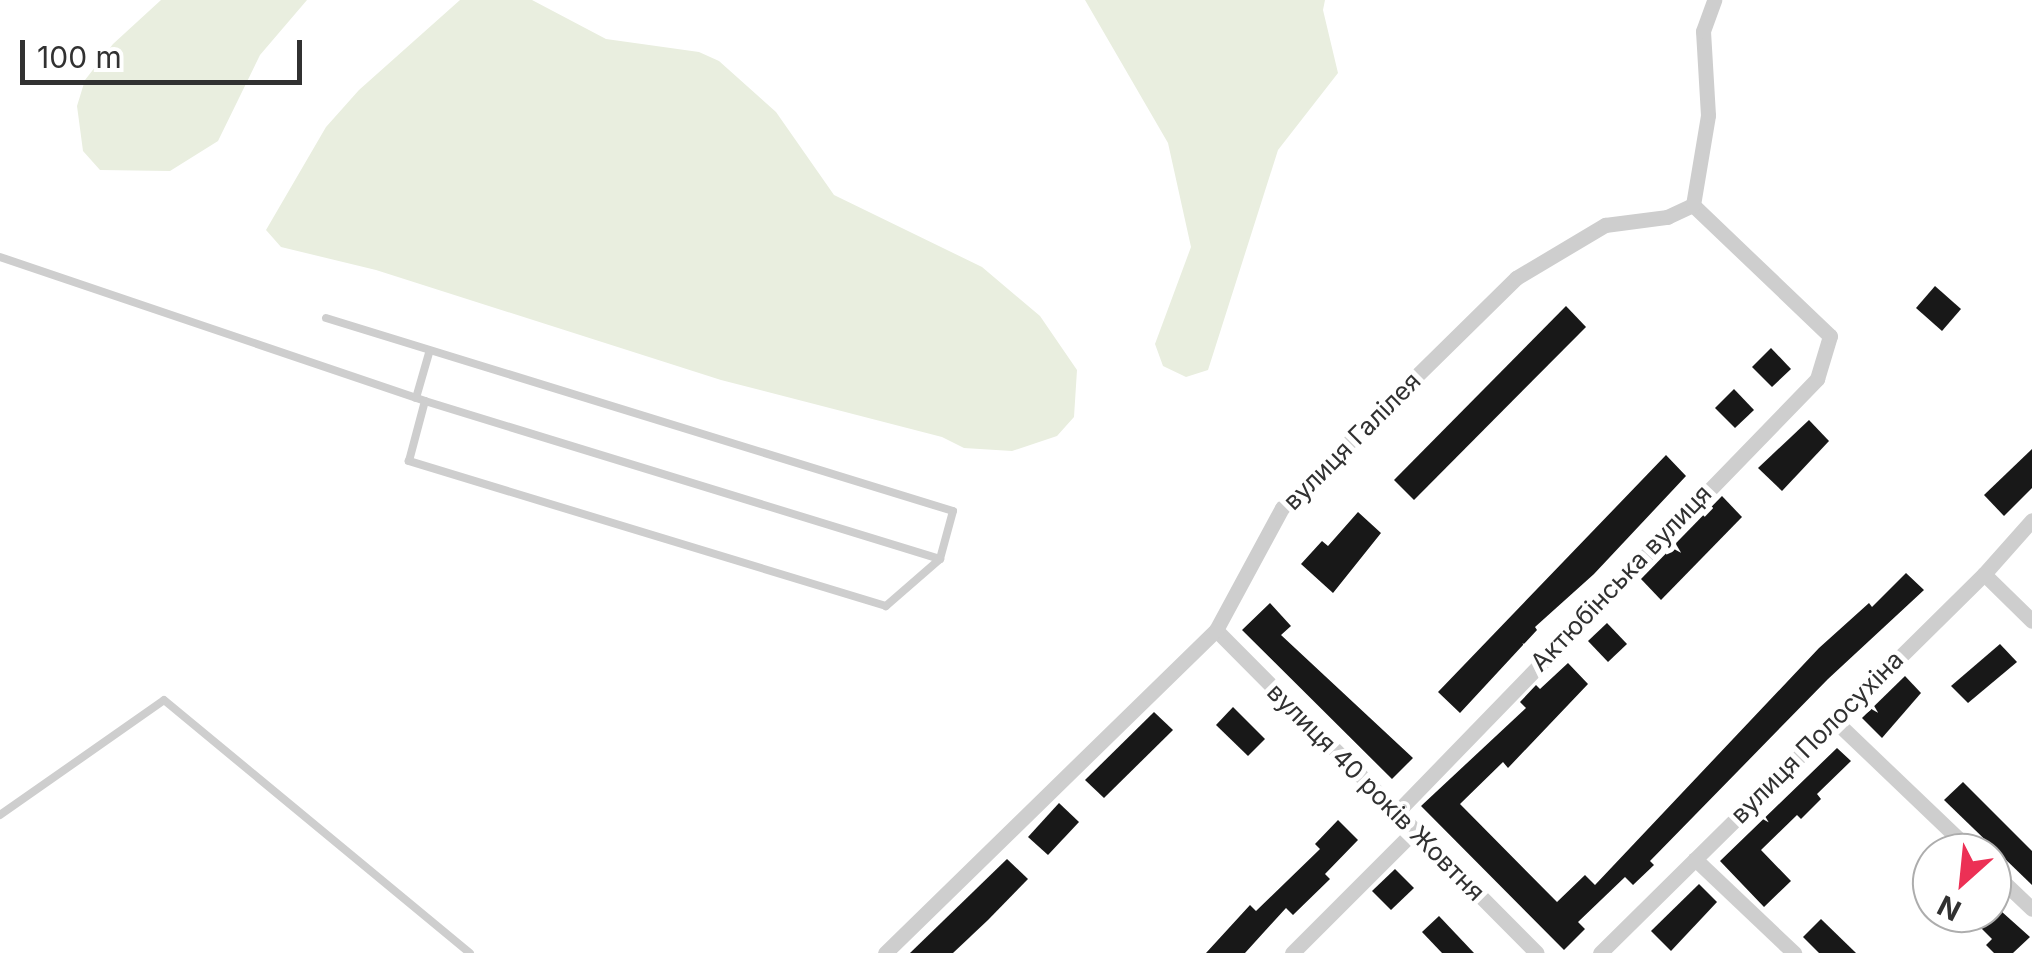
<!DOCTYPE html>
<html>
<head>
<meta charset="utf-8">
<style>
  body { margin:0 }
  #map { position:relative; width:2032px; height:953px; overflow:hidden; background:#fff; font-family:Inter,sans-serif }
  div>[style] { position:absolute }
  .green>* { inset:0; background:#e9eedf }
  .building>* { inset:0; background:#181818 }
  .service>* { height:8px; margin:-4px; padding:0 4px; transform-origin:4px; border-radius:4px; background:#cecece }
  .minor>* { height:15px; margin:-7.5px; padding:0 7.5px; transform-origin:7.5px; border-radius:7.5px; background:#cecece }
  span { translate:-50% -50%; white-space:nowrap; text-align:center; line-height:1.15; -webkit-text-stroke:10px #fff; paint-order:stroke }
  .street-label { font-size:25px; color:#313131 }
  .north { position:absolute; left:1912px; top:833px; width:100px; height:100px; box-sizing:border-box; background:#fff; border:2px solid #adadad; border-radius:50%; rotate:207deg; font-size:28px; font-weight:700; line-height:40px; text-align:center; color:#313131 }
  .north::after { content:''; display:block; margin:auto; width:35px; height:45px; background:#ec3055; clip-path:polygon(50% 0,100% 100%,50% 72%,0 100%) }
  .scale { position:absolute; left:20px; top:40px; width:282px; height:45px; box-sizing:border-box; border:5px solid #313131; border-top:0; padding-left:12px; font-size:30px; line-height:35px; white-space:nowrap; color:#313131; -webkit-text-stroke:8px #fff; paint-order:stroke }
</style>
</head>
<body>
<div id="map">
  <div class="green">
    <div style="clip-path:polygon(161px 0,307px 0,260px 55px,218px 141px,170px 171px,100px 170px,83px 151px,77px 106px,85px 80px,113px 44px)"></div>
    <div style="clip-path:polygon(460px 0,532px 0,606px 39px,699px 52px,719px 61px,776px 112px,834px 195px,982px 267px,1040px 316px,1077px 370px,1074px 417px,1057px 436px,1012px 451px,964px 448px,942px 437px,721px 380px,376px 270px,281px 247px,266px 230px,326px 127px,359px 90px)"></div>
    <div style="clip-path:polygon(1085px 0,1325px 0,1323px 10px,1338px 73px,1278px 150px,1208px 370px,1186px 377px,1163px 366px,1155px 344px,1191px 247px,1168px 143px)"></div>
  </div>
  <div class="building">
    <div style="clip-path:polygon(1935px 286px,1961px 309px,1942px 331px,1916px 308px)"></div>
    <div style="clip-path:polygon(1566px 306px,1586px 327px,1414px 500px,1394px 480px)"></div>
    <div style="clip-path:polygon(1771px 348px,1791px 369px,1772px 387px,1752px 367px)"></div>
    <div style="clip-path:polygon(1734px 389px,1754px 410px,1735px 428px,1715px 408px)"></div>
    <div style="clip-path:polygon(1809px 420px,1829px 441px,1782px 491px,1758px 468px)"></div>
    <div style="clip-path:polygon(2032px 449px,2032px 488px,2004px 516px,1984px 495px)"></div>
    <div style="clip-path:polygon(1666px 455px,1686px 476px,1594px 574px,1535px 627px,1537px 630px,1460px 713px,1438px 692px)"></div>
    <div style="clip-path:polygon(1722px 496px,1742px 517px,1661px 600px,1641px 579px)"></div>
    <div style="clip-path:polygon(1358px 512px,1381px 533px,1333px 593px,1301px 564px,1322px 541px,1328px 546px)"></div>
    <div style="clip-path:polygon(1906px 573px,1924px 590px,1828px 679px,1650px 861px,1654px 865px,1633px 885px,1625px 877px,1578px 922px,1585px 929px,1564px 950px,1421px 806px,1526px 708px,1520px 702px,1536px 685px,1540px 689px,1568px 663px,1588px 684px,1508px 768px,1503px 762px,1460px 804px,1557px 902px,1585px 875px,1595px 885px,1819px 648px,1869px 603px,1872px 607px)"></div>
    <div style="clip-path:polygon(1270px 603px,1291px 626px,1281px 635px,1413px 758px,1392px 779px,1242px 630px)"></div>
    <div style="clip-path:polygon(1607px 623px,1627px 644px,1608px 662px,1588px 641px)"></div>
    <div style="clip-path:polygon(2000px 644px,2017px 662px,1968px 703px,1951px 686px)"></div>
    <div style="clip-path:polygon(1905px 676px,1921px 693px,1882px 738px,1862px 718px)"></div>
    <div style="clip-path:polygon(1233px 707px,1265px 739px,1248px 756px,1216px 725px)"></div>
    <div style="clip-path:polygon(1154px 712px,1173px 730px,1104px 798px,1085px 780px)"></div>
    <div style="clip-path:polygon(1837px 748px,1851px 761px,1817px 794px,1821px 799px,1801px 819px,1797px 815px,1761px 850px,1791px 881px,1764px 907px,1720px 861px)"></div>
    <div style="clip-path:polygon(1963px 782px,2032px 851px,2032px 885px,1944px 800px)"></div>
    <div style="clip-path:polygon(1059px 803px,1079px 822px,1048px 855px,1028px 837px)"></div>
    <div style="clip-path:polygon(1338px 820px,1358px 840px,1325px 874px,1330px 879px,1293px 915px,1286px 908px,1245px 953px,1206px 953px,1250px 905px,1256px 911px,1320px 849px,1315px 844px)"></div>
    <div style="clip-path:polygon(1007px 859px,1028px 879px,988px 920px,953px 953px,910px 953px)"></div>
    <div style="clip-path:polygon(1395px 869px,1414px 888px,1391px 910px,1372px 891px)"></div>
    <div style="clip-path:polygon(1699px 884px,1717px 902px,1671px 951px,1651px 931px)"></div>
    <div style="clip-path:polygon(1992px 903px,2030px 937px,2013px 953px,1994px 953px,1986px 945px,1992px 939px,1966px 913px,1992px 913px)"></div>
    <div style="clip-path:polygon(1439px 916px,1474px 953px,1442px 953px,1422px 932px)"></div>
    <div style="clip-path:polygon(1821px 919px,1856px 953px,1819px 953px,1803px 937px)"></div>
  </div>
  <div class="service">
    <div style="left:0;top:257px;width:449px;rotate:18.7deg"></div>
    <div style="left:425px;top:401px;width:539px;rotate:17.06deg"></div>
    <div style="left:326px;top:318px;width:656px;rotate:17.11deg"></div>
    <div style="left:953px;top:511px;width:50px;rotate:105.2deg"></div>
    <div style="left:940px;top:559px;width:72px;rotate:139deg"></div>
    <div style="left:886px;top:606px;width:499px;rotate:-163.1deg"></div>
    <div style="left:409px;top:461px;width:62px;rotate:-75.1deg"></div>
    <div style="left:416px;top:398px;width:47px;rotate:-73.9deg"></div>
    <div style="left:0;top:815px;width:200px;rotate:-35deg"></div>
    <div style="left:164px;top:700px;width:397px;rotate:39.6deg"></div>
  </div>
  <div class="minor">
    <div style="left:1984px;top:574px;width:67px;rotate:44.4deg"></div>
    <div style="left:1216px;top:630px;width:455px;rotate:45.2deg"></div>
    <div style="left:1833px;top:719px;width:194px;rotate:43.7deg"></div>
    <div style="left:1396px;top:813px;width:605px;rotate:-45.87deg"></div>
    <div style="left:1817px;top:379px;width:45px;rotate:-73.2deg"></div>
    <div style="left:1830px;top:336px;width:190px;rotate:-136.3deg"></div>
    <div style="left:1695px;top:859px;width:137px;rotate:43.5deg"></div>
    <div style="left:1992px;top:871px;width:55px;rotate:43.5deg"></div>
    <div style="left:885px;top:953px;width:462px;rotate:-44.3deg"></div>
    <div style="left:1216px;top:630px;width:139px;rotate:-61.6deg"></div>
    <div style="left:1282px;top:508px;width:328px;rotate:-44.5deg"></div>
    <div style="left:1516px;top:278px;width:104px;rotate:-30.8deg"></div>
    <div style="left:1605px;top:225px;width:63px;rotate:-7.4deg"></div>
    <div style="left:1667px;top:217px;width:29px;rotate:-25deg"></div>
    <div style="left:1693px;top:205px;width:91px;rotate:-80.5deg"></div>
    <div style="left:1708px;top:115px;width:84px;rotate:-93.4deg"></div>
    <div style="left:1703px;top:31px;width:33px;rotate:-70deg"></div>
    <div style="left:1292px;top:953px;width:171px;rotate:-45deg"></div>
    <div style="left:1600px;top:953px;width:540px;rotate:-44.62deg"></div>
    <div style="left:1984px;top:574px;width:72px;rotate:-48.4deg"></div>
  </div>
  <div class="street-label">
    <span style="left:1352px;top:441px;rotate:-45deg">вулиця Галілея</span>
    <span style="left:1621px;top:578px;rotate:-46deg">Актюбінська вулиця</span>
    <span style="left:1817px;top:737px;rotate:-45deg">вулиця Полосухіна</span>
    <span style="left:1376px;top:792px;rotate:45deg">вулиця 40 років Жовтня</span>
  </div>
  <div class="north">N</div>
  <div class="scale">100 m</div>
</div>
</body>
</html>
